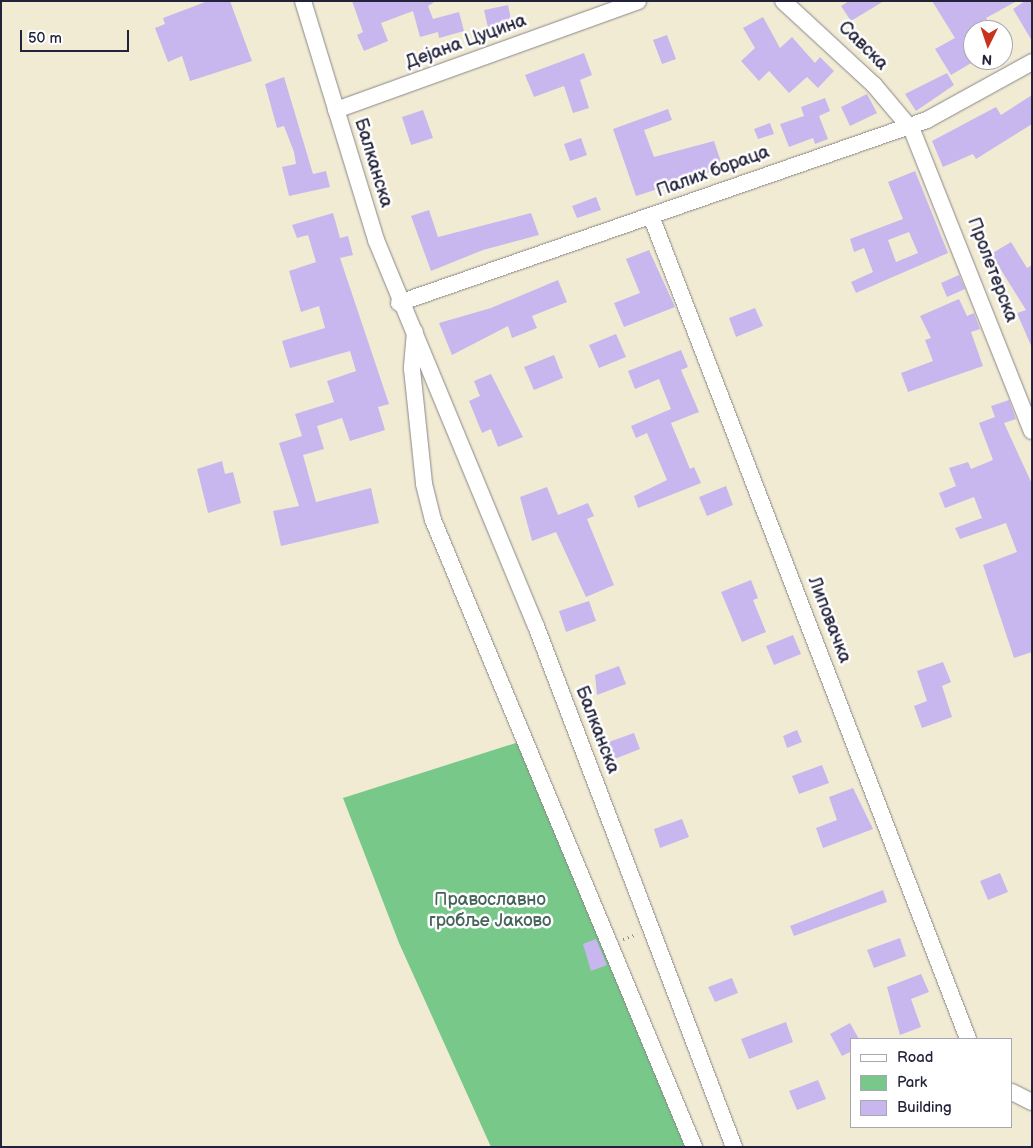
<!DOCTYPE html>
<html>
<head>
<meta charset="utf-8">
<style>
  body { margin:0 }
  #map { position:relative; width:1033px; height:1148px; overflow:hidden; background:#f1ebd4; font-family:"Balsamiq Sans",sans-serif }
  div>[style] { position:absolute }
  .green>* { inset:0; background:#78c889 }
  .building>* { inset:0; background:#c8b7ee }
  .path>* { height:2.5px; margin-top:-1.25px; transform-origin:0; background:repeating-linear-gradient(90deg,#8a8688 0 1px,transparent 0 5px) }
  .roads { filter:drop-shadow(0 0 1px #8a8688) drop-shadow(0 0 1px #8a8688) }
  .minor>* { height:16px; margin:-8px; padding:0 8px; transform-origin:8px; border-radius:8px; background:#fff }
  span { translate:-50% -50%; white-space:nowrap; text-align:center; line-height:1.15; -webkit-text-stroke:5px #fff; paint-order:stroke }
  .street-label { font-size:18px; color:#22223b }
  .park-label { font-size:18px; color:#44645a }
  .frame { position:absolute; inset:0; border:2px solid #22223b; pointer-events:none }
  .legend { position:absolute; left:850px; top:1038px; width:162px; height:90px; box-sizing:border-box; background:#fff; border:1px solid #a7a7b1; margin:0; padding:6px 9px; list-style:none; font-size:15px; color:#22223b }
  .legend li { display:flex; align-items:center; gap:10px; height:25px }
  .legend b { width:25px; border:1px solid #a7a7b1 }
  .north { position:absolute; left:963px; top:20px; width:50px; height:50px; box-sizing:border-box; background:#fff; border:1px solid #a7a7b1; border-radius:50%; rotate:184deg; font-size:14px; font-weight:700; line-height:20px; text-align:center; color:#22223b }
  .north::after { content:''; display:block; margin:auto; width:18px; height:22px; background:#c8321e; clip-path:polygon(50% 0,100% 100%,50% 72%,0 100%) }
  .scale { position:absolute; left:20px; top:30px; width:109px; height:22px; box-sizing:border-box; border:2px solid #22223b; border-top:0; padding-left:6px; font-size:15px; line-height:18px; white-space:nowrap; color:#22223b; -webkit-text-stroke:4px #fff; paint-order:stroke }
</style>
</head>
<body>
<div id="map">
  <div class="green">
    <div style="clip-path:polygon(522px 741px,691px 1147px,491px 1147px,399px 943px,343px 798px)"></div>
  </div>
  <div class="building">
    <div style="clip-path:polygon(208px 1px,230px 1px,252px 61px,190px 81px,182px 56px,168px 62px,155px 28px,165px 24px,163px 18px)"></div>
    <div style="clip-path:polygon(352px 1px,436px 1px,428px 6px,433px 19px,459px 12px,464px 31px,439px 38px,438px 32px,420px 37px,413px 11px,381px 23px,388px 41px,364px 51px,357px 35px,363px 32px)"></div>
    <div style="clip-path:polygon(849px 1px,884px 1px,851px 21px,841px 6px)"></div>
    <div style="clip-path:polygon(932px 1px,1017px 1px,986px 18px,994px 30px,973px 30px,973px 62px,951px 75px,935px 49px,955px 38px)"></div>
    <div style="clip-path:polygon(1025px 1px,1032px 1px,1032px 41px,1013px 9px)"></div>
    <div style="clip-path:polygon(508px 5px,512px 24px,488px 28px,484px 10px)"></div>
    <div style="clip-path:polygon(763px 17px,780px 48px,792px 37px,815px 63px,820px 57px,834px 71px,818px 88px,807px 77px,789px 93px,769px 71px,759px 81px,741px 61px,755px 48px,743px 28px)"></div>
    <div style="clip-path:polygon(667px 35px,676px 59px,662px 64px,653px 40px)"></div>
    <div style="clip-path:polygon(584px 53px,592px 75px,580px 80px,589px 108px,573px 113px,564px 86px,534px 97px,525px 75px)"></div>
    <div style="clip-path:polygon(947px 73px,954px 85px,916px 111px,905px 94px)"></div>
    <div style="clip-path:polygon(284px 77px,313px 174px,326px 171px,330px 187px,289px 196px,282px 167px,296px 164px,294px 152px,284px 126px,277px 128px,265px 84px)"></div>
    <div style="clip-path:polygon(867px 94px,877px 113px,850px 126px,841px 107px)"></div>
    <div style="clip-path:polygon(1032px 95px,1032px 124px,976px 159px,973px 154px,943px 167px,932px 141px,996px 107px,1001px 115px)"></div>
    <div style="clip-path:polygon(825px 98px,830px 111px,819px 116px,828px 139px,815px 144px,813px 138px,789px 147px,780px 124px,804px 116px,801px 107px)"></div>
    <div style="clip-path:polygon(668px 109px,672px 120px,644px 130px,654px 157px,714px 141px,723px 168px,636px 196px,613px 129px)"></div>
    <div style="clip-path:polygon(423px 110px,433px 138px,411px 145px,402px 117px)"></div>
    <div style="clip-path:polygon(770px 123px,774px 134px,758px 139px,754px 129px)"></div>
    <div style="clip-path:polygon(581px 138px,587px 155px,570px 161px,564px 144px)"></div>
    <div style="clip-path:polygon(evenodd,915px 171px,948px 253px,856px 293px,851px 282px,873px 272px,864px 248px,854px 252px,850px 239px,903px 219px,888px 182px,915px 171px,909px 232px,918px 253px,896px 262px,888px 240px,909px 232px)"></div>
    <div style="clip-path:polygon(596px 197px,601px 210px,577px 218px,572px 206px)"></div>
    <div style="clip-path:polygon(429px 210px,438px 237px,531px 213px,539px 235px,483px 250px,431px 271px,411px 216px)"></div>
    <div style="clip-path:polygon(333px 213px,340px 238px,348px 236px,353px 255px,340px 258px,389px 404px,378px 407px,385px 430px,350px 441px,342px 418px,317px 426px,324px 449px,303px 455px,316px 502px,371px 488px,379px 523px,281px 546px,273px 511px,299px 506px,279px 443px,302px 436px,295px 414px,334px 402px,327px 381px,356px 371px,350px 351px,290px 368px,282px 341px,325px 328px,319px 306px,301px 312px,289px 271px,316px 262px,308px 235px,297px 238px,292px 225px)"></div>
    <div style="clip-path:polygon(1011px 242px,1027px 268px,1032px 265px,1032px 348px,1017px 313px,1026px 310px,991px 254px)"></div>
    <div style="clip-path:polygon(649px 250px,675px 307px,624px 327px,614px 303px,640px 293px,626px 259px)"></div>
    <div style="clip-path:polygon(959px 275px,965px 289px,947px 297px,941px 283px)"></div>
    <div style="clip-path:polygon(558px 280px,567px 302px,532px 316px,537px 328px,512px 338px,508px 326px,452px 355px,439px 323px,491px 308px)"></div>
    <div style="clip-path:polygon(959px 299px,967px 316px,974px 313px,980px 329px,971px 332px,983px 366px,908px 392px,901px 373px,933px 361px,925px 340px,931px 338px,920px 316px)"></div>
    <div style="clip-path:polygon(755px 308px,763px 326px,736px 337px,729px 318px)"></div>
    <div style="clip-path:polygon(616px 334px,626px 357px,599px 368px,589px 345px)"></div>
    <div style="clip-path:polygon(681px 350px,688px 367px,681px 370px,699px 412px,671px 423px,690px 469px,694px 467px,701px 483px,638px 508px,634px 496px,667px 480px,647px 433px,636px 438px,631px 426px,671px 409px,659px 379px,635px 389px,628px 371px)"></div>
    <div style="clip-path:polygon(554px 355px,563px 378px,534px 390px,524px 367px)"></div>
    <div style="clip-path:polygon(491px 374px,523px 437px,498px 447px,491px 429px,482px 433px,469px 401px,480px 396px,474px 381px)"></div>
    <div style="clip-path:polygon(1009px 400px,1016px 419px,1004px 423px,1032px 484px,1032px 652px,1014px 658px,983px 565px,1017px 552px,1006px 523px,960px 539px,955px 528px,982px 518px,974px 497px,945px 508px,939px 493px,956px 486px,949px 468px,968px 462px,971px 469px,993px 460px,979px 423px,995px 417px,991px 406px)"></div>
    <div style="clip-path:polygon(222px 461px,225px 474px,233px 472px,241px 503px,208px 513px,197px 469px)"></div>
    <div style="clip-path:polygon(726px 486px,733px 505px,707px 516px,699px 497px)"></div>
    <div style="clip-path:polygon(547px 487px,558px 515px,588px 503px,594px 516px,587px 519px,614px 585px,586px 597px,556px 532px,532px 541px,520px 497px)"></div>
    <div style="clip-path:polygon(751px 580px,758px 598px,753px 600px,766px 632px,742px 642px,721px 592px)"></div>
    <div style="clip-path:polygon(589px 601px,596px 621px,566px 632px,559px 611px)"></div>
    <div style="clip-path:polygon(793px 635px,801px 654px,774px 665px,766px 646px)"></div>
    <div style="clip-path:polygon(943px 662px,951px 682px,942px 686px,952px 717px,922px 728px,914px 706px,927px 701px,917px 671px)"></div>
    <div style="clip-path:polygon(619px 666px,626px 684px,597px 695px,595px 675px)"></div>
    <div style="clip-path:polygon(797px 730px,802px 742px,787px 748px,783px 736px)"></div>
    <div style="clip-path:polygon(634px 733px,640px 749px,612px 760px,606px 743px)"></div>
    <div style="clip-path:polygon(822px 765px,829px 783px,799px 794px,792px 776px)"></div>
    <div style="clip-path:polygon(853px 788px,873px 829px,823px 848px,816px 828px,837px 820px,829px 797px)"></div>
    <div style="clip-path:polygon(682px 819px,689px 837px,660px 848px,654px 829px)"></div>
    <div style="clip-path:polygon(1000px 873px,1008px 892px,988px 900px,980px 881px)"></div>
    <div style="clip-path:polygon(883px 890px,887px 902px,794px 936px,790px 926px)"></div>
    <div style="clip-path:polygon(900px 938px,906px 956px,874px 968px,867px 950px)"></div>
    <div style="clip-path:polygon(596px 939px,607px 965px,591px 971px,583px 944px)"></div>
    <div style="clip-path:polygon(921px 974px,929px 992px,911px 999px,921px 1027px,900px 1035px,887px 987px)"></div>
    <div style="clip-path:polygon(732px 978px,738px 993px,715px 1002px,708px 987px)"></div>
    <div style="clip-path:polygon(786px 1022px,793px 1042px,749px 1059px,741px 1039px)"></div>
    <div style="clip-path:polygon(850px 1023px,859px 1039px,852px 1039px,852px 1051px,842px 1056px,830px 1034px)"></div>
    <div style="clip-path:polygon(818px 1080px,826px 1099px,797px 1110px,789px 1091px)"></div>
  </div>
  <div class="path">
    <div style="left:623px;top:939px;width:15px;rotate:-20deg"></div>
  </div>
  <div class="roads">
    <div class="minor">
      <div style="left:303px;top:1px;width:250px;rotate:73deg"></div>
      <div style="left:376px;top:240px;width:418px;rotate:67.5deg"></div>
      <div style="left:536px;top:626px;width:557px;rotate:69.19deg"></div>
      <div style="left:783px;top:1px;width:124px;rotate:42.7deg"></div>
      <div style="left:874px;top:85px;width:59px;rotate:49.8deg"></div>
      <div style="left:912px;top:130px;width:324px;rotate:68.3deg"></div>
      <div style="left:336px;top:110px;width:321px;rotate:-19.8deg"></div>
      <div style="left:651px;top:216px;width:882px;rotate:68.93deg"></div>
      <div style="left:399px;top:303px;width:559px;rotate:-19.12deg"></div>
      <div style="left:927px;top:120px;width:120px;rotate:-28.9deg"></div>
      <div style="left:415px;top:332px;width:37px;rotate:95deg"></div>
      <div style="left:412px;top:369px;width:116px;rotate:84deg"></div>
      <div style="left:424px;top:484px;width:37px;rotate:76deg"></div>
      <div style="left:433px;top:520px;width:679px;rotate:67.4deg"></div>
      <div style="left:1012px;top:1092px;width:22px;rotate:27deg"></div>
    </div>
  </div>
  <div class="street-label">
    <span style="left:466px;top:42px;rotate:-20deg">Дејана Цуцина</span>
    <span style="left:863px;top:46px;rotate:45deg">Савска</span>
    <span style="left:373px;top:163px;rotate:73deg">Балканска</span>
    <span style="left:713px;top:172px;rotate:-20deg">Палих бораца</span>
    <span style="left:992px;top:270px;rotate:69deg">Пролетерска</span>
    <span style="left:829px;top:620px;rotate:69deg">Липовачка</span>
    <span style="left:597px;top:730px;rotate:69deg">Балканска</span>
  </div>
  <div class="park-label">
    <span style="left:490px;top:911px">Православно<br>гробље Јаково</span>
  </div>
  <div class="frame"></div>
  <ul class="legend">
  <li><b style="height:6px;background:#fff"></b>Road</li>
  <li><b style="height:14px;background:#78c889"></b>Park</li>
  <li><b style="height:14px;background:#c8b7ee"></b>Building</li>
  </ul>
  <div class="north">N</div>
  <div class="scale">50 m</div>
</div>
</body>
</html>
